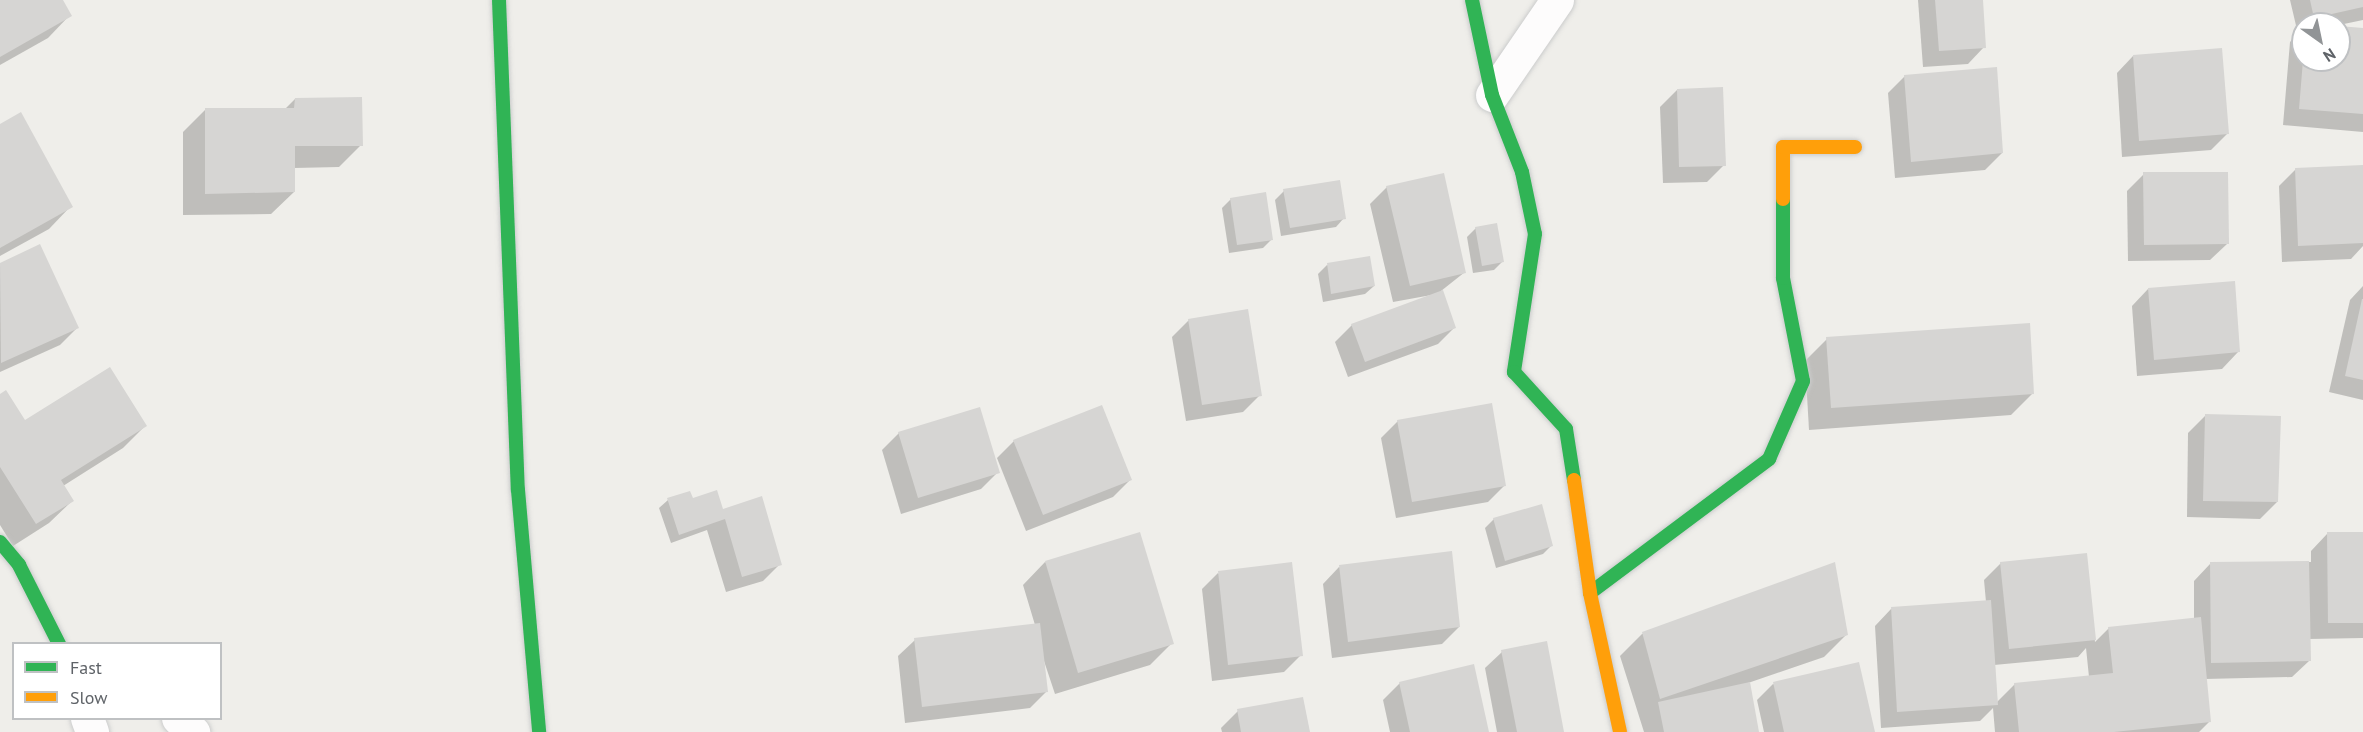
<!DOCTYPE html>
<html>
<head>
<meta charset="utf-8">
<style>
  body { margin:0 }
  #map { position:relative; width:2363px; height:732px; overflow:hidden; background:#efeeea; font-family:"PT Sans",sans-serif }
  div>[style] { position:absolute }
  .shadow>* { inset:0; background:#0003 }
  .building>* { inset:0; background:#d6d5d3 }
  .roads { filter:drop-shadow(0 0 2px #cbcccc) drop-shadow(0 0 2px #cbcccc) }
  .street>* { height:33px; margin:-16.5px; padding:0 16.5px; transform-origin:16.5px; border-radius:16.5px; background:#fdfcfc }
  .fast>* { height:14px; margin:-7px; padding:0 7px; transform-origin:7px; border-radius:7px; background:#30b455 }
  .slow>* { height:14px; margin:-7px; padding:0 7px; transform-origin:7px; border-radius:7px; background:#ff9f0a }
  span { translate:-50% -50%; white-space:nowrap; text-align:center; line-height:1.15; -webkit-text-stroke:4.5px #fff; paint-order:stroke }
  .legend { position:absolute; left:12px; top:642px; width:210px; height:78px; box-sizing:border-box; background:#fff; border:2px solid #bfc1c3; margin:0; padding:8px 10px; list-style:none; font-size:18px; color:#5f6368 }
  .legend li { display:flex; align-items:center; gap:12px; height:30px }
  .legend b { width:30px; border:2px solid #bfc1c3 }
  .north { position:absolute; left:2291px; top:12px; width:60px; height:60px; box-sizing:border-box; background:#fff; border:2px solid #bfc1c3; border-radius:50%; rotate:147deg; font-size:16px; font-weight:700; line-height:24px; text-align:center; color:#5f6368 }
  .north::after { content:''; display:block; margin:auto; width:21px; height:27px; background:#919496; clip-path:polygon(50% 0,100% 100%,50% 72%,0 100%) }
</style>
</head>
<body>
<div id="map">
  <div class="shadow">
    <div style="clip-path:polygon(0 0,62px 0,70px 15px,48px 38px,0 65px)"></div>
    <div style="clip-path:polygon(1918px 0,1981px 0,1984px 47px,1968px 64px,1923px 67px)"></div>
    <div style="clip-path:polygon(2290px 0,2363px 0,2363px 20px,2339px 25px,2303px 24px,2303px 60px,2339px 60px,2339px 28px,2363px 30px,2363px 132px,2283px 125px,2290px 42px,2298px 34px)"></div>
    <div style="clip-path:polygon(2133px 56px,2227px 134px,2211px 150px,2122px 157px,2117px 73px)"></div>
    <div style="clip-path:polygon(1905px 76px,2002px 153px,1985px 170px,1895px 178px,1888px 93px)"></div>
    <div style="clip-path:polygon(1677px 90px,1724px 165px,1707px 182px,1663px 183px,1660px 107px)"></div>
    <div style="clip-path:polygon(295px 99px,361px 145px,339px 167px,294px 168px,294px 192px,271px 214px,183px 215px,183px 132px,205px 110px,285px 109px)"></div>
    <div style="clip-path:polygon(0 126px,71px 206px,49px 229px,0 256px)"></div>
    <div style="clip-path:polygon(2363px 166px,2363px 246px,2351px 259px,2282px 262px,2279px 186px,2296px 169px)"></div>
    <div style="clip-path:polygon(2144px 174px,2227px 244px,2210px 260px,2128px 261px,2127px 191px)"></div>
    <div style="clip-path:polygon(1387px 187px,1465px 272px,1441px 291px,1455px 327px,1438px 344px,1348px 377px,1335px 342px,1352px 325px,1437px 294px,1393px 302px,1370px 204px)"></div>
    <div style="clip-path:polygon(1284px 191px,1344px 218px,1336px 227px,1281px 236px,1275px 200px)"></div>
    <div style="clip-path:polygon(1231px 199px,1272px 239px,1263px 248px,1229px 253px,1222px 208px)"></div>
    <div style="clip-path:polygon(1476px 228px,1503px 261px,1494px 270px,1473px 273px,1467px 237px)"></div>
    <div style="clip-path:polygon(40px 246px,77px 328px,60px 345px,0 372px,0 265px)"></div>
    <div style="clip-path:polygon(1327px 265px,1374px 286px,1365px 294px,1323px 302px,1318px 274px)"></div>
    <div style="clip-path:polygon(2363px 286px,2363px 400px,2329px 392px,2350px 300px)"></div>
    <div style="clip-path:polygon(2148px 289px,2238px 352px,2222px 369px,2137px 376px,2132px 306px)"></div>
    <div style="clip-path:polygon(1189px 320px,1260px 395px,1243px 412px,1186px 421px,1172px 337px)"></div>
    <div style="clip-path:polygon(1827px 339px,2033px 393px,2011px 415px,1809px 430px,1805px 361px)"></div>
    <div style="clip-path:polygon(0 396px,25px 422px,145px 426px,123px 448px,63px 486px,72px 501px,49px 523px,13px 546px,0 525px)"></div>
    <div style="clip-path:polygon(2205px 416px,2277px 502px,2260px 519px,2187px 517px,2188px 433px)"></div>
    <div style="clip-path:polygon(1398px 421px,1504px 486px,1488px 502px,1396px 518px,1381px 438px)"></div>
    <div style="clip-path:polygon(899px 433px,998px 472px,981px 489px,901px 514px,882px 450px)"></div>
    <div style="clip-path:polygon(1014px 441px,1130px 480px,1113px 497px,1026px 531px,997px 458px)"></div>
    <div style="clip-path:polygon(668px 500px,692px 500px,721px 511px,780px 564px,763px 581px,726px 592px,707px 530px,671px 543px,659px 508px)"></div>
    <div style="clip-path:polygon(1494px 519px,1552px 545px,1543px 554px,1496px 568px,1485px 528px)"></div>
    <div style="clip-path:polygon(evenodd,2363px 533px,2363px 638px,2309px 639px,2309px 661px,2292px 677px,2205px 679px,2209px 722px,2199px 732px,1995px 732px,1993px 708px,1980px 721px,1881px 728px,1875px 626px,1891px 609px,1986px 602px,1984px 580px,2001px 563px,2086px 554px,2095px 642px,2109px 628px,2194px 619px,2194px 581px,2210px 564px,2311px 562px,2311px 551px,2327px 534px,2363px 533px,2086px 648px,2089px 677px,2015px 684px,1997px 702px,1994px 665px,2078px 657px,2086px 648px)"></div>
    <div style="clip-path:polygon(1045px 562px,1172px 643px,1150px 665px,1055px 694px,1043px 658px,1047px 691px,1030px 708px,905px 723px,898px 656px,915px 640px,1035px 625px,1023px 585px)"></div>
    <div style="clip-path:polygon(1834px 564px,1847px 634px,1824px 657px,1748px 683px,1758px 732px,1644px 732px,1620px 656px,1642px 634px)"></div>
    <div style="clip-path:polygon(1339px 567px,1459px 627px,1442px 644px,1332px 658px,1323px 584px)"></div>
    <div style="clip-path:polygon(1218px 573px,1301px 655px,1284px 672px,1212px 681px,1202px 589px)"></div>
    <div style="clip-path:polygon(1502px 652px,1562px 732px,1497px 732px,1485px 668px)"></div>
    <div style="clip-path:polygon(1400px 683px,1488px 732px,1390px 732px,1383px 700px)"></div>
    <div style="clip-path:polygon(1773px 684px,1873px 732px,1764px 732px,1757px 700px)"></div>
    <div style="clip-path:polygon(1238px 711px,1308px 732px,1222px 732px,1221px 728px)"></div>
  </div>
  <div class="building">
    <div style="clip-path:polygon(0 0,63px 0,72px 16px,0 57px)"></div>
    <div style="clip-path:polygon(1935px 0,1983px 0,1986px 48px,1939px 51px)"></div>
    <div style="clip-path:polygon(2310px 0,2363px 0,2363px 7px,2314px 18px)"></div>
    <div style="clip-path:polygon(2339px 26px,2363px 28px,2363px 114px,2299px 109px,2303px 60px,2339px 60px)"></div>
    <div style="clip-path:polygon(2222px 48px,2229px 134px,2139px 141px,2133px 55px)"></div>
    <div style="clip-path:polygon(1997px 67px,2003px 153px,1911px 162px,1904px 75px)"></div>
    <div style="clip-path:polygon(1723px 87px,1726px 166px,1679px 167px,1677px 89px)"></div>
    <div style="clip-path:polygon(362px 97px,363px 146px,295px 146px,295px 192px,205px 194px,205px 108px,294px 108px,295px 98px)"></div>
    <div style="clip-path:polygon(21px 112px,73px 207px,0 248px,0 124px)"></div>
    <div style="clip-path:polygon(2363px 165px,2363px 243px,2298px 246px,2295px 168px)"></div>
    <div style="clip-path:polygon(2143px 172px,2228px 172px,2229px 244px,2144px 245px)"></div>
    <div style="clip-path:polygon(1444px 173px,1466px 273px,1410px 286px,1386px 186px)"></div>
    <div style="clip-path:polygon(1340px 180px,1346px 219px,1290px 228px,1283px 189px)"></div>
    <div style="clip-path:polygon(1266px 192px,1273px 240px,1237px 245px,1230px 198px)"></div>
    <div style="clip-path:polygon(1497px 223px,1504px 262px,1482px 266px,1475px 227px)"></div>
    <div style="clip-path:polygon(40px 244px,79px 328px,1px 363px,0 263px)"></div>
    <div style="clip-path:polygon(1370px 256px,1375px 286px,1331px 294px,1327px 263px)"></div>
    <div style="clip-path:polygon(2235px 281px,2240px 352px,2154px 360px,2148px 288px)"></div>
    <div style="clip-path:polygon(1443px 290px,1456px 328px,1365px 362px,1351px 324px)"></div>
    <div style="clip-path:polygon(2362px 299px,2363px 299px,2363px 380px,2345px 376px)"></div>
    <div style="clip-path:polygon(1248px 309px,1262px 396px,1202px 405px,1188px 319px)"></div>
    <div style="clip-path:polygon(2030px 323px,2034px 394px,1831px 408px,1826px 337px)"></div>
    <div style="clip-path:polygon(110px 367px,147px 426px,61px 480px,74px 501px,36px 524px,0 467px,0 394px,6px 390px,25px 420px)"></div>
    <div style="clip-path:polygon(1492px 403px,1506px 486px,1412px 502px,1397px 420px)"></div>
    <div style="clip-path:polygon(1102px 405px,1132px 480px,1043px 515px,1013px 440px)"></div>
    <div style="clip-path:polygon(980px 407px,1000px 473px,918px 498px,898px 432px)"></div>
    <div style="clip-path:polygon(2205px 414px,2281px 416px,2278px 502px,2203px 501px)"></div>
    <div style="clip-path:polygon(717px 490px,723px 509px,762px 496px,782px 565px,742px 577px,725px 519px,679px 535px,667px 498px,690px 491px,693px 498px)"></div>
    <div style="clip-path:polygon(1542px 504px,1553px 546px,1505px 561px,1493px 518px)"></div>
    <div style="clip-path:polygon(1140px 532px,1174px 644px,1078px 673px,1045px 561px)"></div>
    <div style="clip-path:polygon(2327px 532px,2363px 532px,2363px 623px,2328px 623px)"></div>
    <div style="clip-path:polygon(1452px 551px,1460px 627px,1348px 642px,1339px 565px)"></div>
    <div style="clip-path:polygon(2087px 553px,2096px 640px,2009px 649px,2000px 562px)"></div>
    <div style="clip-path:polygon(2309px 561px,2311px 661px,2211px 663px,2210px 562px)"></div>
    <div style="clip-path:polygon(1292px 562px,1303px 656px,1228px 665px,1218px 571px)"></div>
    <div style="clip-path:polygon(1835px 562px,1848px 635px,1660px 699px,1642px 632px)"></div>
    <div style="clip-path:polygon(1991px 600px,1998px 705px,1897px 712px,1891px 607px)"></div>
    <div style="clip-path:polygon(2201px 617px,2211px 722px,2114px 732px,2019px 732px,2014px 683px,2113px 673px,2108px 627px)"></div>
    <div style="clip-path:polygon(1040px 623px,1048px 692px,922px 707px,914px 638px)"></div>
    <div style="clip-path:polygon(1547px 641px,1564px 732px,1517px 732px,1501px 650px)"></div>
    <div style="clip-path:polygon(1859px 662px,1875px 732px,1784px 732px,1773px 682px)"></div>
    <div style="clip-path:polygon(1474px 664px,1489px 732px,1410px 732px,1399px 682px)"></div>
    <div style="clip-path:polygon(1750px 682px,1759px 732px,1664px 732px,1658px 702px)"></div>
    <div style="clip-path:polygon(1303px 697px,1310px 732px,1241px 732px,1237px 709px)"></div>
  </div>
  <div class="roads">
    <div class="street">
      <div style="left:1492px;top:95px;width:115px;rotate:-55.6deg"></div>
      <div style="left:87px;top:718px;width:15px;rotate:70deg"></div>
      <div style="left:178px;top:718px;width:21px;rotate:43deg"></div>
    </div>
    <div class="fast">
      <div style="left:499px;top:0;width:490px;rotate:87.8deg"></div>
      <div style="left:518px;top:490px;width:243px;rotate:85deg"></div>
      <div style="left:1472px;top:0;width:97px;rotate:78.1deg"></div>
      <div style="left:1492px;top:95px;width:83px;rotate:68.7deg"></div>
      <div style="left:1522px;top:172px;width:63px;rotate:78.2deg"></div>
      <div style="left:1535px;top:234px;width:140px;rotate:98.7deg"></div>
      <div style="left:1514px;top:372px;width:77px;rotate:47.6deg"></div>
      <div style="left:1566px;top:429px;width:52px;rotate:81.1deg"></div>
      <div style="left:0;top:542px;width:30px;rotate:50deg"></div>
      <div style="left:19px;top:565px;width:89px;rotate:63.1deg"></div>
      <div style="left:1590px;top:593px;width:224px;rotate:-36.8deg"></div>
      <div style="left:1769px;top:459px;width:85px;rotate:-66.4deg"></div>
      <div style="left:1803px;top:381px;width:105px;rotate:-101deg"></div>
      <div style="left:1783px;top:278px;width:79px;rotate:-90deg"></div>
    </div>
    <div class="slow">
      <div style="left:1783px;top:199px;width:52px;rotate:-90deg"></div>
      <div style="left:1783px;top:147px;width:72px"></div>
      <div style="left:1574px;top:480px;width:114px;rotate:81.9deg"></div>
      <div style="left:1590px;top:593px;width:142px;rotate:77.8deg"></div>
    </div>
  </div>
  <ul class="legend">
  <li><b style="height:8px;background:#30b455"></b>Fast</li>
  <li><b style="height:8px;background:#ff9f0a"></b>Slow</li>
  </ul>
  <div class="north">N</div>
</div>
</body>
</html>
